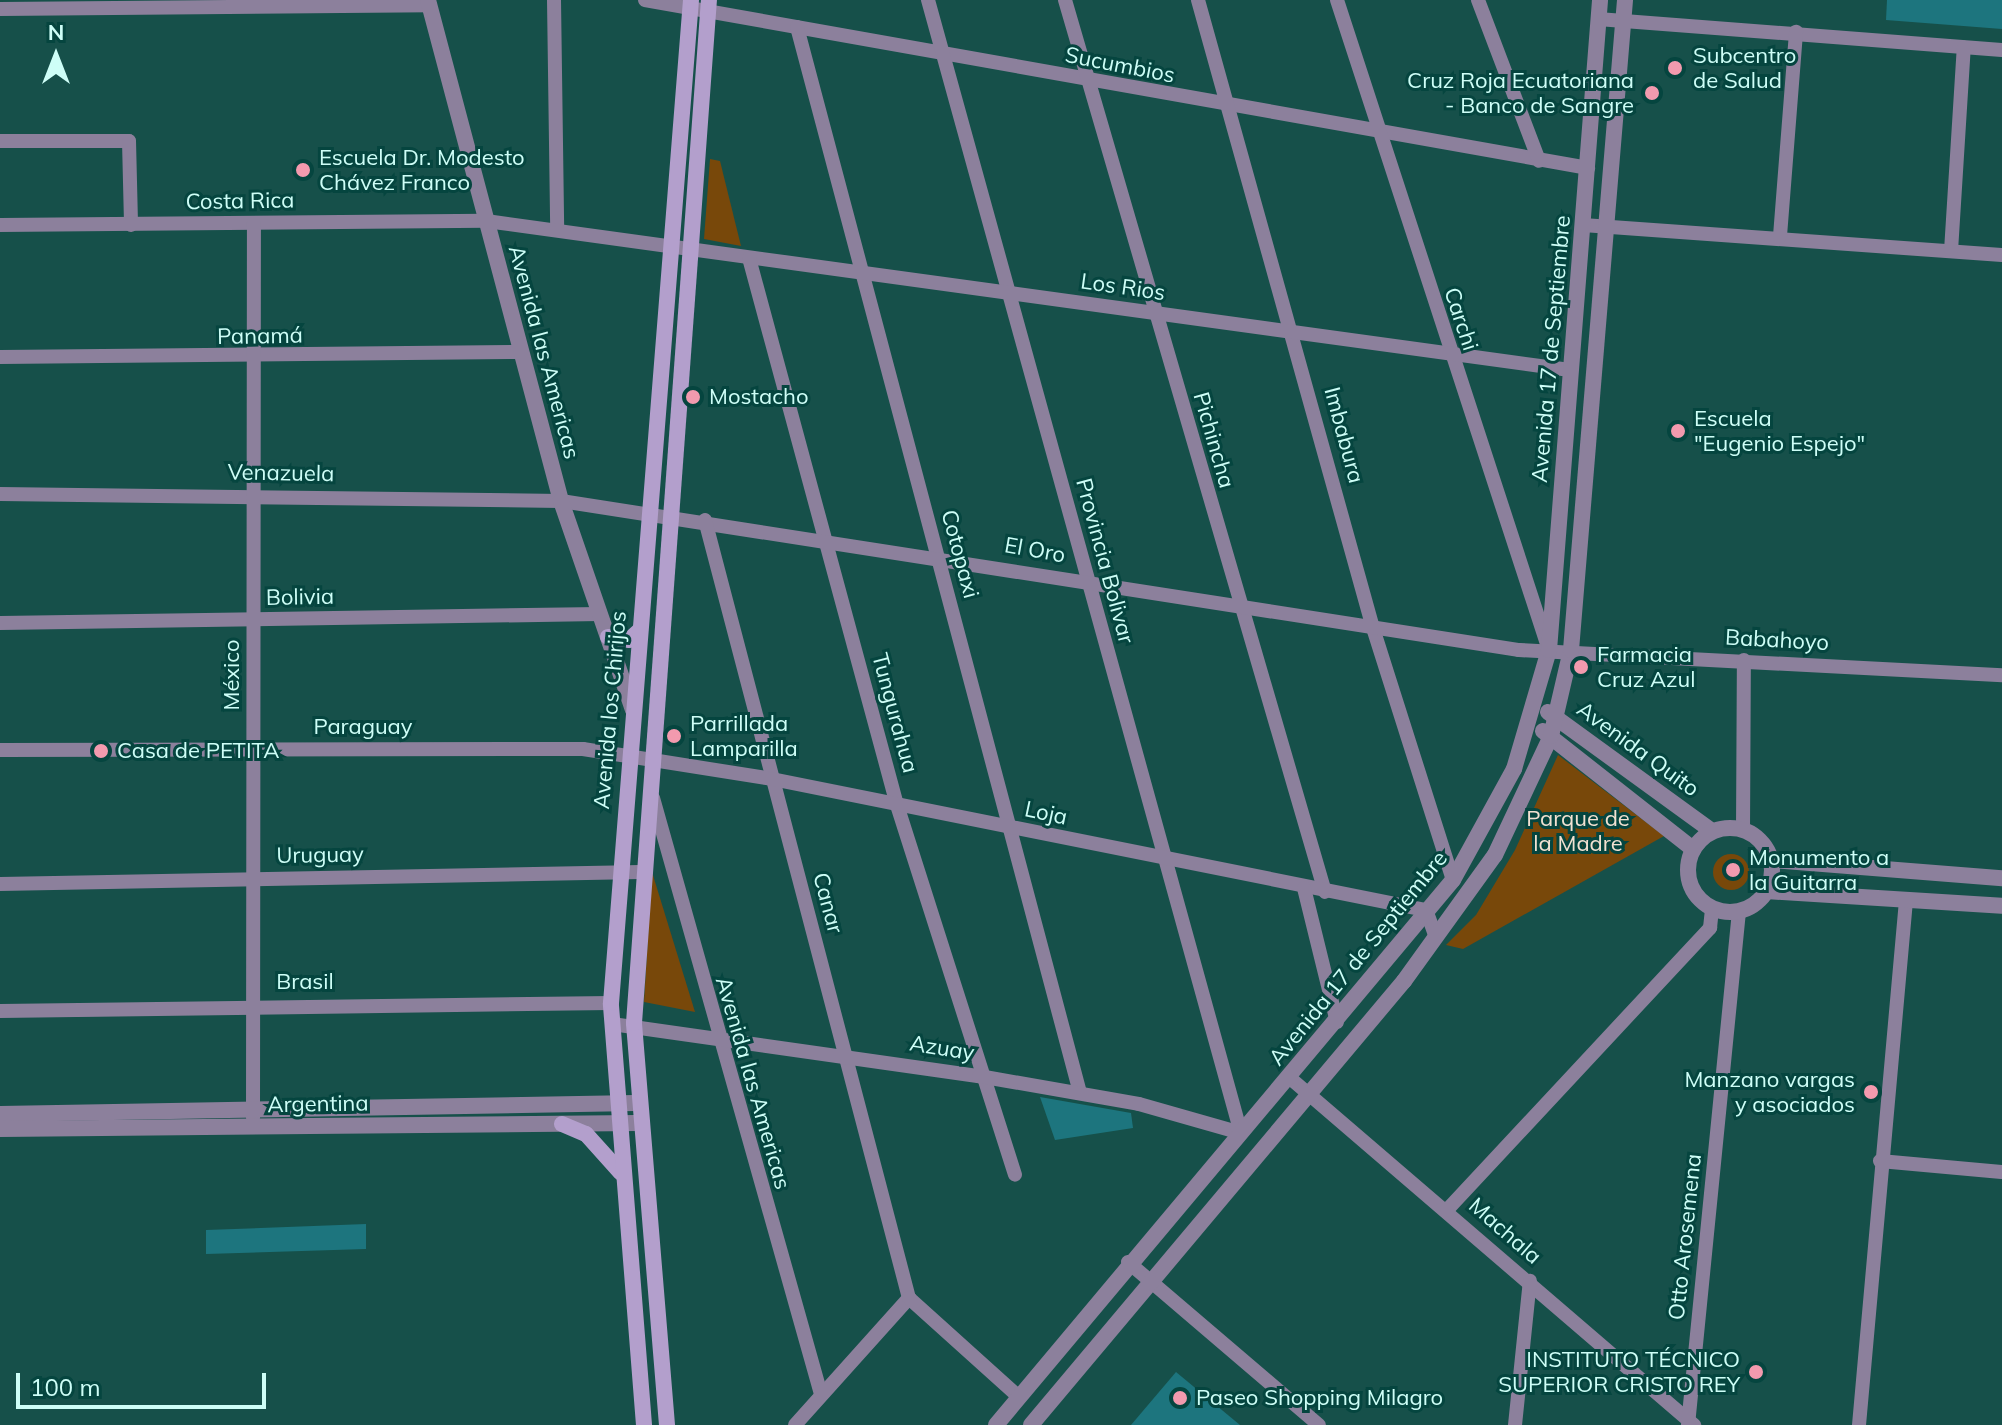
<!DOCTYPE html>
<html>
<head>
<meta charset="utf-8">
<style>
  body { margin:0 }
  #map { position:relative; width:2002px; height:1425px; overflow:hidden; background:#16504a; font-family:Mulish,sans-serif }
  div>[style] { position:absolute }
  .green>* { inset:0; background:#78480a }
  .round { border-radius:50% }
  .building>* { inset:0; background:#1d757e }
  .minor>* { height:14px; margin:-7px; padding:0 7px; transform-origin:7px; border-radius:7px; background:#8c809c }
  .tertiary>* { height:16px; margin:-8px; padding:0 8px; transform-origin:8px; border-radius:8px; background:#8c809c }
  .tertiary>.ring { margin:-8px; padding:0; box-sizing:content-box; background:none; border:16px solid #8c809c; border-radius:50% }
  .secondary>* { height:16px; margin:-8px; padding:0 8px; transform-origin:8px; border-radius:8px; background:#b39fcc }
  .dots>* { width:22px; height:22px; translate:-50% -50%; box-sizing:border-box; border:4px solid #05453f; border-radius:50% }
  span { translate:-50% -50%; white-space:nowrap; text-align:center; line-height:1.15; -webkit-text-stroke:6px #05453f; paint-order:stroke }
  .poi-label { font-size:22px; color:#cefef7 }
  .left { translate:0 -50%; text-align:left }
  .right { translate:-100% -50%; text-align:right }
  .street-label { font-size:22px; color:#cefef7 }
  .park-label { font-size:22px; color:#f2e1d1 }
  .north { position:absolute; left:16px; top:16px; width:80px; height:80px; -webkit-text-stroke:6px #05453f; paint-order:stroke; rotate:0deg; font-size:22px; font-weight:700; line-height:32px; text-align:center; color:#cefef7 }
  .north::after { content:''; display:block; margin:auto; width:28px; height:36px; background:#cefef7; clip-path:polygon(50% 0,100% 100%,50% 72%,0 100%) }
  .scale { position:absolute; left:16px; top:1373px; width:250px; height:36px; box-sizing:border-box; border:4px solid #cefef7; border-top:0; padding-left:10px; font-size:24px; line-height:28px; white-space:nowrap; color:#cefef7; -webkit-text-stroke:6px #05453f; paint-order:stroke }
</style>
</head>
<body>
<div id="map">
  <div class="green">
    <div style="clip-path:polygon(710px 159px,720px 161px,741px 246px,704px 239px)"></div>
    <div style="clip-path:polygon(1558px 755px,1664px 836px,1463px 949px,1446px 945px,1476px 915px,1515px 850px)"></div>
    <div class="round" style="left:1713px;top:854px;width:36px;height:36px"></div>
    <div style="clip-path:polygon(652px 872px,695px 1012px,644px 1002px)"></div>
  </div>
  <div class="building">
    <div style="clip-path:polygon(1887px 0,2002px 0,2002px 29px,1886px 20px)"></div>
    <div style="clip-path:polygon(1040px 1097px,1131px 1113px,1133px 1128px,1055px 1140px)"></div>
    <div style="clip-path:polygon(366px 1224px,366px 1249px,206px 1254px,206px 1230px)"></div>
    <div style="clip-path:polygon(1176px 1372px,1240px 1425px,1131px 1425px)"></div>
  </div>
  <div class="minor">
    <div style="left:554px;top:0;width:229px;rotate:89.2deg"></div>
    <div style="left:645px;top:0;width:958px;rotate:10.1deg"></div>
    <div style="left:928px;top:0;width:1175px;rotate:74.56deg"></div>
    <div style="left:1065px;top:0;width:929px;rotate:73.75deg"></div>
    <div style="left:1198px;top:0;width:652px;rotate:74.43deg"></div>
    <div style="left:1373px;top:628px;width:264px;rotate:72.4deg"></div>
    <div style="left:1337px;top:0;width:684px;rotate:71.94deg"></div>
    <div style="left:1478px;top:0;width:172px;rotate:69.2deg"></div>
    <div style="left:0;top:9px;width:430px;rotate:-0.5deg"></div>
    <div style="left:1598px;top:19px;width:405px;rotate:4.4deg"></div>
    <div style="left:797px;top:27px;width:1103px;rotate:75.13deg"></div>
    <div style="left:0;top:141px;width:129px"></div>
    <div style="left:129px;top:141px;width:84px;rotate:88.6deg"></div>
    <div style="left:0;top:225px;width:486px;rotate:-0.5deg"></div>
    <div style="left:486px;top:221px;width:1094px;rotate:7.83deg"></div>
    <div style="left:1583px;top:225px;width:420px;rotate:4.1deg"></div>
    <div style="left:1780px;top:236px;width:205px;rotate:-85.5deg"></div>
    <div style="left:1951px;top:251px;width:204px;rotate:-86.4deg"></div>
    <div style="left:749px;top:258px;width:567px;rotate:74.86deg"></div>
    <div style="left:897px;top:805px;width:388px;rotate:72.3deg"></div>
    <div style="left:0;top:357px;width:521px;rotate:-0.55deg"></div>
    <div style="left:0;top:494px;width:561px;rotate:0.71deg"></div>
    <div style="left:561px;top:501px;width:970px;rotate:8.84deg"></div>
    <div style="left:1519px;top:650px;width:484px;rotate:3deg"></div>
    <div style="left:705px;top:520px;width:804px;rotate:75.31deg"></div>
    <div style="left:0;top:623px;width:600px;rotate:-0.86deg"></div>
    <div style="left:0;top:750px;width:583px;rotate:-0.1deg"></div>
    <div style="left:583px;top:749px;width:191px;rotate:9deg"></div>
    <div style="left:772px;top:779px;width:667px;rotate:11.33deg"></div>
    <div style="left:1426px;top:910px;width:29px;rotate:70deg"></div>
    <div style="left:653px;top:798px;width:619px;rotate:74.26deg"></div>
    <div style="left:1743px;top:830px;width:170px;rotate:-89.7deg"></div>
    <div style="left:0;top:884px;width:640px;rotate:-1.07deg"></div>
    <div style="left:1304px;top:888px;width:138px;rotate:76.2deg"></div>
    <div style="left:0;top:1011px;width:611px;rotate:-0.75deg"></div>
    <div style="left:612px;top:1024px;width:371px;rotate:8.1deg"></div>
    <div style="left:979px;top:1076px;width:162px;rotate:9.9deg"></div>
    <div style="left:1139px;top:1104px;width:106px;rotate:15.9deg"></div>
    <div style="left:1290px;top:1078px;width:533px;rotate:40.66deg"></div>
    <div style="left:253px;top:1118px;width:895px;rotate:-89.94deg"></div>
    <div style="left:1880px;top:1161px;width:122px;rotate:5.2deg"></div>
    <div style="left:1447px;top:1210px;width:386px;rotate:-47deg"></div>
    <div style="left:1710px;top:928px;width:20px;rotate:-84deg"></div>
    <div style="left:1128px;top:1262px;width:251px;rotate:40.5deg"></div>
    <div style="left:795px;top:1425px;width:171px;rotate:-48.1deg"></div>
    <div style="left:909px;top:1298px;width:148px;rotate:42deg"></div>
    <div style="left:1515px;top:1425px;width:145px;rotate:-84.1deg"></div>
    <div style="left:1688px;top:1425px;width:517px;rotate:-84.33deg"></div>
    <div style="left:1859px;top:1425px;width:527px;rotate:-84.88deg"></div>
  </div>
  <div class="tertiary">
    <div style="left:428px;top:0;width:518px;rotate:75.13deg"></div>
    <div style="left:561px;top:501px;width:221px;rotate:71deg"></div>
    <div style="left:1548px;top:712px;width:203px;rotate:36deg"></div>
    <div style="left:1543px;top:731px;width:191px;rotate:38.2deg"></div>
    <div class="ring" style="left:1688px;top:828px;width:68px;height:68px"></div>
    <div style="left:1771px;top:860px;width:232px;rotate:4.5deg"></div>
    <div style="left:1766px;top:891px;width:236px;rotate:3.6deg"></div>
    <div style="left:0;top:1114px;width:635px;rotate:-0.99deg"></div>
    <div style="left:0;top:1129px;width:637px;rotate:-0.54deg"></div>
    <div style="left:996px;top:1425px;width:711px;rotate:-50.02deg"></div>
    <div style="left:1453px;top:880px;width:127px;rotate:-61.2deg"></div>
    <div style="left:1514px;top:769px;width:124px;rotate:-73.6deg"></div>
    <div style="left:1549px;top:650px;width:652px;rotate:-85.51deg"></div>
    <div style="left:1031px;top:1425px;width:580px;rotate:-49.97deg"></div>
    <div style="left:1404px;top:981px;width:155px;rotate:-54.2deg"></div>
    <div style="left:1495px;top:855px;width:132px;rotate:-64.8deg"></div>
    <div style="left:1551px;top:736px;width:88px;rotate:-76.9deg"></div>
    <div style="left:1571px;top:650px;width:652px;rotate:-85.25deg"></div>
  </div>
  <div class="secondary">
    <div style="left:608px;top:637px;width:21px;rotate:8deg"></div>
    <div style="left:629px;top:640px;width:15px;rotate:-42deg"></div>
    <div style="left:562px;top:1124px;width:26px;rotate:23deg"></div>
    <div style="left:586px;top:1134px;width:52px;rotate:48.1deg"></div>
    <div style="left:644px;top:1425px;width:423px;rotate:-94.5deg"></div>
    <div style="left:611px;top:1003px;width:1006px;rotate:-85.44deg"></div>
    <div style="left:667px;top:1425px;width:403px;rotate:-94.7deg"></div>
    <div style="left:634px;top:1023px;width:1026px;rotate:-85.81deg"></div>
  </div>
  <div class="dots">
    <div style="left:1675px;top:68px;background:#f29aae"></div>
    <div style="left:1652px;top:93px;background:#f29aae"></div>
    <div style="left:303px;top:170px;background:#f29aae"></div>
    <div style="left:693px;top:397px;background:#f29aae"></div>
    <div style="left:1678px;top:431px;background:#f29aae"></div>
    <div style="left:1581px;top:667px;background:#f29aae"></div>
    <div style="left:674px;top:736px;background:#f29aae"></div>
    <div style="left:101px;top:751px;background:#f29aae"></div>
    <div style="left:1733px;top:870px;background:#f29aae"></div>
    <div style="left:1871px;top:1092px;background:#f29aae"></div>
    <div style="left:1756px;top:1372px;background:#f29aae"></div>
    <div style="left:1180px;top:1398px;background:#f29aae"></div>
  </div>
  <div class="poi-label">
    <span class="left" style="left:1693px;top:68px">Subcentro<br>de Salud</span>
    <span class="right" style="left:1634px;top:93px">Cruz Roja Ecuatoriana<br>- Banco de Sangre</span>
    <span class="left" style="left:319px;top:170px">Escuela Dr. Modesto<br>Chávez Franco</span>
    <span class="left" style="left:709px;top:397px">Mostacho</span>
    <span class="left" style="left:1694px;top:431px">Escuela<br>"Eugenio Espejo"</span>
    <span class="left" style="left:1597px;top:667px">Farmacia<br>Cruz Azul</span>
    <span class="left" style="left:690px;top:736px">Parrillada<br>Lamparilla</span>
    <span class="left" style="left:117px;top:751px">Casa de PETITA</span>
    <span class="left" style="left:1749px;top:870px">Monumento a<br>la Guitarra</span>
    <span class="right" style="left:1855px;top:1092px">Manzano vargas<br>y asociados</span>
    <span class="right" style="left:1740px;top:1372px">INSTITUTO TÉCNICO<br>SUPERIOR CRISTO REY</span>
    <span class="left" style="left:1196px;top:1398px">Paseo Shopping Milagro</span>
  </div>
  <div class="street-label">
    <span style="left:1120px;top:65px;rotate:11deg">Sucumbios</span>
    <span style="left:240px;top:201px;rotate:-1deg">Costa Rica</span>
    <span style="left:1123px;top:287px;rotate:8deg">Los Rios</span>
    <span style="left:1461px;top:319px;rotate:72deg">Carchi</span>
    <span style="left:260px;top:336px;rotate:-1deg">Panamá</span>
    <span style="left:1551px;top:349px;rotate:-85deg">Avenida 17 de Septiembre</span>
    <span style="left:544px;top:352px;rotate:75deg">Avenida las Americas</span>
    <span style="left:1344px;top:435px;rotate:75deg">Imbabura</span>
    <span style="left:1214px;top:440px;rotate:74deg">Pichincha</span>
    <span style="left:281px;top:473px;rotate:1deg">Venazuela</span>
    <span style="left:1035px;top:550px;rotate:10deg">El Oro</span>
    <span style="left:960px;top:554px;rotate:75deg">Cotopaxi</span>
    <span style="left:1105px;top:561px;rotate:75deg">Provincia Bolivar</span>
    <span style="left:300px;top:597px;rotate:-1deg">Bolivia</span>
    <span style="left:1777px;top:640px;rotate:3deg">Babahoyo</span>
    <span style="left:232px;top:675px;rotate:-90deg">México</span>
    <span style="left:610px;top:710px;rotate:-85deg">Avenida los Chirijos</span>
    <span style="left:895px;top:713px;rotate:75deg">Tungurahua</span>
    <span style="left:363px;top:727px">Paraguay</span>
    <span style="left:1638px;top:749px;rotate:36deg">Avenida Quito</span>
    <span style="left:1046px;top:813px;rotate:12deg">Loja</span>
    <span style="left:320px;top:855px;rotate:-1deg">Uruguay</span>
    <span style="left:828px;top:903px;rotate:75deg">Canar</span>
    <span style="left:1358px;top:958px;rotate:-51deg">Avenida 17 de Septiembre</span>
    <span style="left:305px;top:982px">Brasil</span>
    <span style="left:942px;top:1048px;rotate:9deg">Azuay</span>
    <span style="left:753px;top:1083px;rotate:74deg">Avenida las Americas</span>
    <span style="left:318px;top:1104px;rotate:-1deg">Argentina</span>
    <span style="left:1505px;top:1231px;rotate:41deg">Machala</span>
    <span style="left:1685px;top:1237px;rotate:-84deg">Otto Arosemena</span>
  </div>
  <div class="park-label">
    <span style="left:1578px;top:831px">Parque de<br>la Madre</span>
  </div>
  <div class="north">N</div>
  <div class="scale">100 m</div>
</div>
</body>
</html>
